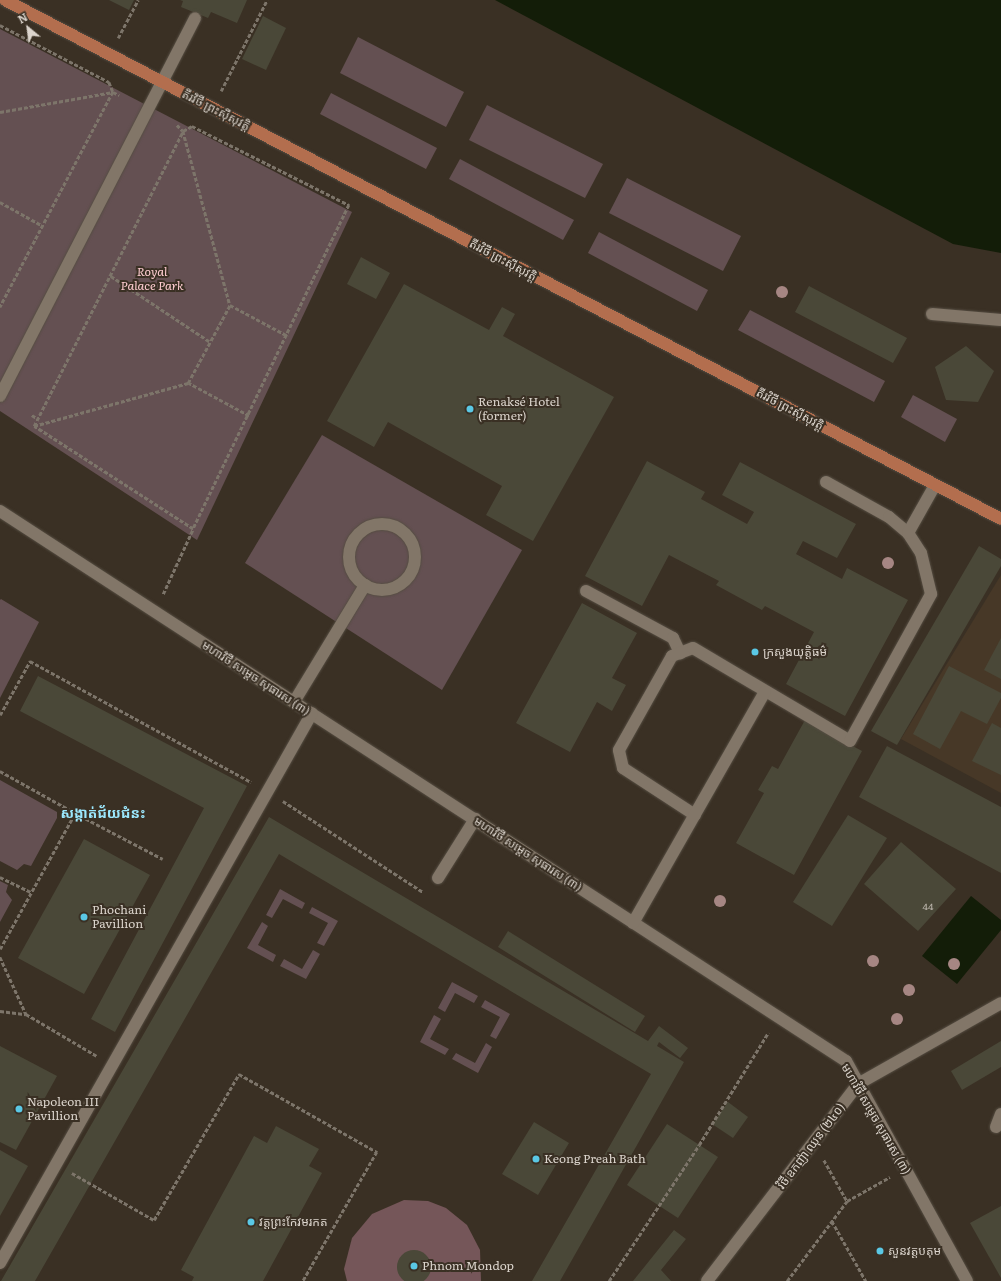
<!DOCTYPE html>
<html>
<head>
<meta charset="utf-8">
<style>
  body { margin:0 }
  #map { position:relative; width:1001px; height:1281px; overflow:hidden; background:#3a3024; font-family:Literata,"Noto Sans Khmer",serif }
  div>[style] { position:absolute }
  .built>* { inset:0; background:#473827 }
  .green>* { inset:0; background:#645052 }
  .forest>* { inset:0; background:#755659 }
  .water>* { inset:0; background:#131d08 }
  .building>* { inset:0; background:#4a4838 }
  .round { border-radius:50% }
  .path>* { height:2.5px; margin-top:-1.25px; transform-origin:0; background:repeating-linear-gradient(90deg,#7d756a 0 4px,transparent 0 6px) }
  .roads { filter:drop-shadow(0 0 1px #554d42) drop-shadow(0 0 1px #554d42) }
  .minor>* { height:12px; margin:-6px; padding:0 6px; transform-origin:6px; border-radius:6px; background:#827668 }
  .minor>.ring { margin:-6px; padding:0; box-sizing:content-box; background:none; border:12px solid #827668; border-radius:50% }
  .major>* { height:12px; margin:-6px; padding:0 6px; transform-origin:6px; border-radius:6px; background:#b36e4e }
  .trees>* { width:12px; height:12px; margin:-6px; border-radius:50%; background:#a68683 }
  .dots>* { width:11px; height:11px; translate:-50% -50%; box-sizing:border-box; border:2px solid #3a3024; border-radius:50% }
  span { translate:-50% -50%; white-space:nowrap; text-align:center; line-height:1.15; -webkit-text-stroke:4px #3a3024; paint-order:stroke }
  .number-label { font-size:10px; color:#b7b1a7 }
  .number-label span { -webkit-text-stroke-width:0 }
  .street-label { font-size:12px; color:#dbd4cc }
  .park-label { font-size:12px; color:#ffcdd1; font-style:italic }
  .poi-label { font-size:12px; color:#dbd4cc }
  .left { translate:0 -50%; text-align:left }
  .quarter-label { font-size:14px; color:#9be7fd; font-weight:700 }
  .north { position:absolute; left:8px; top:8px; width:40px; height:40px; -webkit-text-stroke:3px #3a3024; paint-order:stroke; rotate:331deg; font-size:11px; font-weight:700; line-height:16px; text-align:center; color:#dbd4cc }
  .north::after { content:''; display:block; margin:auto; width:14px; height:18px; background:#dbd4cc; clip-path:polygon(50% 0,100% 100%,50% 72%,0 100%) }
</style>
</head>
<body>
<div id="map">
  <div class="built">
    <div style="clip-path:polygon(1001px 575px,1001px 793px,901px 739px)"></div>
  </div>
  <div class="green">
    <div style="clip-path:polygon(0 29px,352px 212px,197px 540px,0 411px)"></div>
    <div style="clip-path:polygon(358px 37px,464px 92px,446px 127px,340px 73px)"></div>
    <div style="clip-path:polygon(331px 93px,437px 148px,426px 169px,320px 114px)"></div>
    <div style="clip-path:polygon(487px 105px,603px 164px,585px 198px,469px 140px)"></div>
    <div style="clip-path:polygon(460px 159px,574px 220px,563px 240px,449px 179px)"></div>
    <div style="clip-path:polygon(627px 178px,741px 236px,723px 271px,609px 213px)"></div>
    <div style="clip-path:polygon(599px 232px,708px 290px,697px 311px,588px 253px)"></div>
    <div style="clip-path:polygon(750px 310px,885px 381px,874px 402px,738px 330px)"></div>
    <div style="clip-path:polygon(913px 395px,957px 419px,945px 442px,901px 417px)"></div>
    <div style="clip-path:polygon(322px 435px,522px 550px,442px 690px,245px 563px)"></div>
    <div style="clip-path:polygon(1px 599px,39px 622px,0 698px,0 600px)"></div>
    <div style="clip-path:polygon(0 780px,57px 812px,57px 818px,31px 866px,24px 864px,17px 870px,0 861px)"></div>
    <div style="clip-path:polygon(0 881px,8px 885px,6px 892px,12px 900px,0 922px)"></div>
    <div style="clip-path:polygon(280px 889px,305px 903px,302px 909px,283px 899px,272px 918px,266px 915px)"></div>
    <div style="clip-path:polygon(312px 907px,338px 921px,324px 946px,317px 943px,328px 923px,309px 913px)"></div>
    <div style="clip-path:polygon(262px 922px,268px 926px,258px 945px,276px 955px,273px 962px,247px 948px)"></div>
    <div style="clip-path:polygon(313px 950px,320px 954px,306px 979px,280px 966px,284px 959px,302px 969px)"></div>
    <div style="clip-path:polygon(452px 982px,478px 996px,474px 1003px,455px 993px,445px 1012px,438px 1008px)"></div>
    <div style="clip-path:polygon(485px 1000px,510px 1014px,496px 1039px,490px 1036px,500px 1017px,481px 1007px)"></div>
    <div style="clip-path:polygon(434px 1015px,441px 1019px,430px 1039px,449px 1049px,445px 1055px,420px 1042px)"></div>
    <div style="clip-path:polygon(486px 1043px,492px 1047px,478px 1073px,452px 1059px,456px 1053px,475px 1063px)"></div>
  </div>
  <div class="forest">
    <div style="clip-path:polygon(404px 1200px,428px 1201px,446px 1208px,467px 1225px,480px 1250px,481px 1281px,347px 1281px,344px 1269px,352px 1238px,372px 1214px)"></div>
  </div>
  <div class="water">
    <div style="clip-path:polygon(495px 0,1001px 0,1001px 253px,953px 244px)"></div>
    <div style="clip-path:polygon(971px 896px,1001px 920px,1001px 930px,957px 984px,922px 956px)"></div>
  </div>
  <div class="building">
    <div style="clip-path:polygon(109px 0,134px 0,129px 10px)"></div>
    <div style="clip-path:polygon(180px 0,247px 0,237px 23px,211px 12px,208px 18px,181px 7px,183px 1px)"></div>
    <div style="clip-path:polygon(263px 16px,286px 28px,266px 70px,242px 59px)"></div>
    <div style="clip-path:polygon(361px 257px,390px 273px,376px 299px,347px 284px)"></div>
    <div style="clip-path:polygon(404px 284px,489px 330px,502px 307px,515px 314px,503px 336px,614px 397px,533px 541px,486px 515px,502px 486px,388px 422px,374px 447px,327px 421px)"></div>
    <div style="clip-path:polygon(809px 286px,907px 338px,893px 363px,795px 312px)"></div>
    <div style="clip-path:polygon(966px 346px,994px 371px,978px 402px,946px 400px,935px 367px)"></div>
    <div style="clip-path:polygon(647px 461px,705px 492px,701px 499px,747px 524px,754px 512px,722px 495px,740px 462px,856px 524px,837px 558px,803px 541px,796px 554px,842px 579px,847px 568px,908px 600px,845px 716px,786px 684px,814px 632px,765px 606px,762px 610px,716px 585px,719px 581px,669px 555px,642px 606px,585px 576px)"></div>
    <div style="clip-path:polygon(979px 546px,1001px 559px,1001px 566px,897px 745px,871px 731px)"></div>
    <div style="clip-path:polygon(582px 603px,637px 633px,612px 678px,626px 685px,612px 711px,597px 702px,570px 752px,516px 723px)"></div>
    <div style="clip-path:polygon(1001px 638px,1001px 679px,984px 670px)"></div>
    <div style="clip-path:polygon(949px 666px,1001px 693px,1001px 698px,987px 724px,961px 711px,940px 749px,913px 734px)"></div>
    <div style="clip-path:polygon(38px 676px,247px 786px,115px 1032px,91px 1019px,204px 808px,20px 711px)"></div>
    <div style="clip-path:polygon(805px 720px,862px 751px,794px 875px,736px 843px,764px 793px,758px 790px,772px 766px,778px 769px)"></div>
    <div style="clip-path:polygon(992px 723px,1001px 728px,1001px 775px,972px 761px)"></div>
    <div style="clip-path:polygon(887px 746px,1001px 807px,1001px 873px,859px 797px)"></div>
    <div style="clip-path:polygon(848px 815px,887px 838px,832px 926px,793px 902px)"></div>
    <div style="clip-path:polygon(269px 817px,648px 1041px,659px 1026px,688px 1048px,680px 1058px,659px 1042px,657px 1046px,684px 1062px,560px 1281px,532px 1281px,651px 1074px,279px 854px,35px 1281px,1px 1281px)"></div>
    <div style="clip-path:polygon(84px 839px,150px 875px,84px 994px,18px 958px)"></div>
    <div style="clip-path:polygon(901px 842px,956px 889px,918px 931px,864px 884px)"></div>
    <div style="clip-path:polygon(508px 931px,645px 1016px,635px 1032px,498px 947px)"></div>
    <div style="clip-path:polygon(1001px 1041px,1001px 1067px,962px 1090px,951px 1071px)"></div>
    <div style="clip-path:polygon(0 1046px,57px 1076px,16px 1150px,0 1142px)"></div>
    <div style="clip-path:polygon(728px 1102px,748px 1117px,733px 1138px,712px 1124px)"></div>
    <div style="clip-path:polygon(534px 1122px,569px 1143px,538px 1195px,502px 1174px)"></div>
    <div style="clip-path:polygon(667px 1124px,718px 1157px,678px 1218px,627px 1185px)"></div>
    <div style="clip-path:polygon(276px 1126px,319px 1149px,309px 1166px,322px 1173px,263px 1281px,192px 1281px,194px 1277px,181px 1270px,254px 1136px,267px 1143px)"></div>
    <div style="clip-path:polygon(0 1150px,28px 1166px,0 1216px)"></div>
    <div style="clip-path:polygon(1001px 1206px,1001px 1278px,970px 1223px)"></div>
    <div style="clip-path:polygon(674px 1230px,686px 1239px,661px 1270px,671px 1281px,633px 1281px)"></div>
    <div class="round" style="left:397px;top:1250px;width:34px;height:34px"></div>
  </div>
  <div class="path">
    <div style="left:0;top:25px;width:123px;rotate:27.6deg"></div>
    <div style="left:109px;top:82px;width:11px;rotate:68deg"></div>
    <div style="left:113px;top:92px;width:243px;rotate:117.7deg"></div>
    <div style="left:118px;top:38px;width:43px;rotate:-62.2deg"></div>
    <div style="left:221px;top:91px;width:102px;rotate:-63.2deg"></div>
    <div style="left:0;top:112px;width:115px;rotate:-10deg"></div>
    <div style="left:113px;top:92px;width:7px;rotate:27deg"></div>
    <div style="left:177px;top:125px;width:8px;rotate:45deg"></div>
    <div style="left:183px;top:131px;width:180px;rotate:74.9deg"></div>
    <div style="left:192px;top:126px;width:176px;rotate:26.7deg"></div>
    <div style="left:349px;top:205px;width:360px;rotate:115.7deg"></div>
    <div style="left:193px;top:529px;width:189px;rotate:-147.1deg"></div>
    <div style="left:34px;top:426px;width:330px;rotate:-63.2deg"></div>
    <div style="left:183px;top:131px;width:10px;rotate:-29deg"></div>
    <div style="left:0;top:202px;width:49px;rotate:29.2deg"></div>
    <div style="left:111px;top:276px;width:118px;rotate:33.6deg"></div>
    <div style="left:32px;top:415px;width:7px;rotate:34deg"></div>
    <div style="left:249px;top:416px;width:69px;rotate:-151.6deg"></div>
    <div style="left:188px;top:383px;width:89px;rotate:-61.7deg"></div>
    <div style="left:230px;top:305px;width:66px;rotate:28.1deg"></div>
    <div style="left:34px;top:426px;width:160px;rotate:-15.6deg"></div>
    <div style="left:163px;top:594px;width:72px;rotate:-65.2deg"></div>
    <div style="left:0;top:715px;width:62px;rotate:-60.9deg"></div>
    <div style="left:30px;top:661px;width:252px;rotate:28.7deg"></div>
    <div style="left:0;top:771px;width:86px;rotate:29.2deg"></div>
    <div style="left:283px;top:801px;width:167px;rotate:33deg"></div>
    <div style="left:0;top:877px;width:34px;rotate:26deg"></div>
    <div style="left:0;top:949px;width:155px;rotate:-61.1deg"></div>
    <div style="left:75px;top:813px;width:99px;rotate:27.6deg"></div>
    <div style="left:0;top:957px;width:63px;rotate:65.5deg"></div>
    <div style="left:26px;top:1014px;width:82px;rotate:30.6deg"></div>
    <div style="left:0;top:1011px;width:26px;rotate:7deg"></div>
    <div style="left:824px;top:1160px;width:47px;rotate:60.7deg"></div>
    <div style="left:72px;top:1173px;width:95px;rotate:29.8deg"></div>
    <div style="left:154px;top:1220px;width:169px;rotate:-59.8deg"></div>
    <div style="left:239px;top:1074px;width:159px;rotate:29.5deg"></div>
    <div style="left:377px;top:1152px;width:149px;rotate:119.8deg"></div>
    <div style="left:832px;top:1221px;width:69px;rotate:60.5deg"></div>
    <div style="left:609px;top:1281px;width:163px;rotate:-56.5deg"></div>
    <div style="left:699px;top:1145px;width:132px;rotate:-58.4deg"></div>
    <div style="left:787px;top:1281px;width:100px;rotate:-53.1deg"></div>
    <div style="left:847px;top:1201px;width:49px;rotate:-29.2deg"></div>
  </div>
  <div class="roads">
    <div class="minor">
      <div style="left:932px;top:314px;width:69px;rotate:5deg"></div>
      <div style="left:0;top:396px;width:425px;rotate:-62.7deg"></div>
      <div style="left:826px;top:482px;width:72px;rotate:29.1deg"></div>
      <div style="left:889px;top:517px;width:25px;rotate:40deg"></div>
      <div style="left:0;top:511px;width:1009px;rotate:33.03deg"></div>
      <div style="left:846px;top:1061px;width:251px;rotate:61.2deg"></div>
      <div class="ring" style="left:349px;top:524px;width:54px;height:54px"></div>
      <div style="left:586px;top:591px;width:99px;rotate:28.4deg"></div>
      <div style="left:673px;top:638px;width:17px;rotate:65deg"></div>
      <div style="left:294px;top:702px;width:137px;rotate:-58.7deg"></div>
      <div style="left:695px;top:815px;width:86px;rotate:-146.9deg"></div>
      <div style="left:623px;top:768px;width:18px;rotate:-103deg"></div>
      <div style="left:619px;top:750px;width:108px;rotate:-60.6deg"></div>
      <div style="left:672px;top:656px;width:22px;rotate:-21deg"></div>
      <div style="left:693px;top:648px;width:182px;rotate:30.6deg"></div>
      <div style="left:850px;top:741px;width:168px;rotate:-61.1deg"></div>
      <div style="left:931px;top:594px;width:42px;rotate:-103.7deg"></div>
      <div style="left:921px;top:553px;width:24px;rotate:-123deg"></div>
      <div style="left:908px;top:533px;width:55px;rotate:-60.6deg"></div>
      <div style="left:438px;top:878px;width:70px;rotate:-57.9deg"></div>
      <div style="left:633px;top:923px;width:266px;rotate:-60.3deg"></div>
      <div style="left:996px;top:1127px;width:14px;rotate:-69deg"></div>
      <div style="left:0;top:1263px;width:632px;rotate:-60.43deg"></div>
      <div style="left:707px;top:1281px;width:248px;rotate:-52.5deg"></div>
      <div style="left:858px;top:1084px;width:164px;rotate:-29.5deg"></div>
    </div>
    <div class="major">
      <div style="left:5px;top:0;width:1123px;rotate:27.52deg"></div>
    </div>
  </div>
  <div class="trees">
    <div style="left:782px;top:292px"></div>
    <div style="left:888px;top:563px"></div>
    <div style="left:720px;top:901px"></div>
    <div style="left:873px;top:961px"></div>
    <div style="left:954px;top:964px"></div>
    <div style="left:909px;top:990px"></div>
    <div style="left:897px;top:1019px"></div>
  </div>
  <div class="dots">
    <div style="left:470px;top:409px;background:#5ac8e5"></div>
    <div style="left:755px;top:652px;background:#5ac8e5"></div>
    <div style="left:84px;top:917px;background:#5ac8e5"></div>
    <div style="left:19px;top:1109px;background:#5ac8e5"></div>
    <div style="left:536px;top:1159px;background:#5ac8e5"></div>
    <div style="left:251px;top:1222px;background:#5ac8e5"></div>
    <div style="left:880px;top:1251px;background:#5ac8e5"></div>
    <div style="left:414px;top:1266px;background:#5ac8e5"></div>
  </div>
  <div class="number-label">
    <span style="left:928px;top:906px">44</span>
  </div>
  <div class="street-label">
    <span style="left:216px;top:110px;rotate:27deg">តីរវិថី ព្រះស៊ីសុវត្តិ</span>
    <span style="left:503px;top:260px;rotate:28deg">តីរវិថី ព្រះស៊ីសុវត្តិ</span>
    <span style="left:790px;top:409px;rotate:28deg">តីរវិថី ព្រះស៊ីសុវត្តិ</span>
    <span style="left:256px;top:678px;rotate:33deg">មហាវិថី សម្តេច សុធារស (៣)</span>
    <span style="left:528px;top:854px;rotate:33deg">មហាវិថី សម្តេច សុធារស (៣)</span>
    <span style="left:876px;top:1119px;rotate:60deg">មហាវិថី សម្តេច សុធារស (៣)</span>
    <span style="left:811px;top:1146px;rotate:-53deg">វិថី ឧកញ៉ា ឈុន (២៤០)</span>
  </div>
  <div class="park-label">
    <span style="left:152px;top:279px">Royal<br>Palace Park</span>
  </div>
  <div class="poi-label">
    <span class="left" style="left:478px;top:409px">Renaksé Hotel<br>(former)</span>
    <span class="left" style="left:763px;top:652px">ក្រសួងយុត្ដិធម៌</span>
    <span class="left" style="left:92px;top:917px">Phochani<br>Pavillion</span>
    <span class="left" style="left:27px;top:1109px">Napoleon III<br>Pavillion</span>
    <span class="left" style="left:544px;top:1159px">Keong Preah Bath</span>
    <span class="left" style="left:259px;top:1222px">វត្តព្រះកែវមរកត</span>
    <span class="left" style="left:888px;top:1251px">សួនវត្តបតុម</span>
    <span class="left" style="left:422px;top:1266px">Phnom Mondop</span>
  </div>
  <div class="quarter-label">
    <span style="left:103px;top:812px">សង្កាត់ជ័យជំនះ</span>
  </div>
  <div class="north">N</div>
</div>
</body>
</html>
